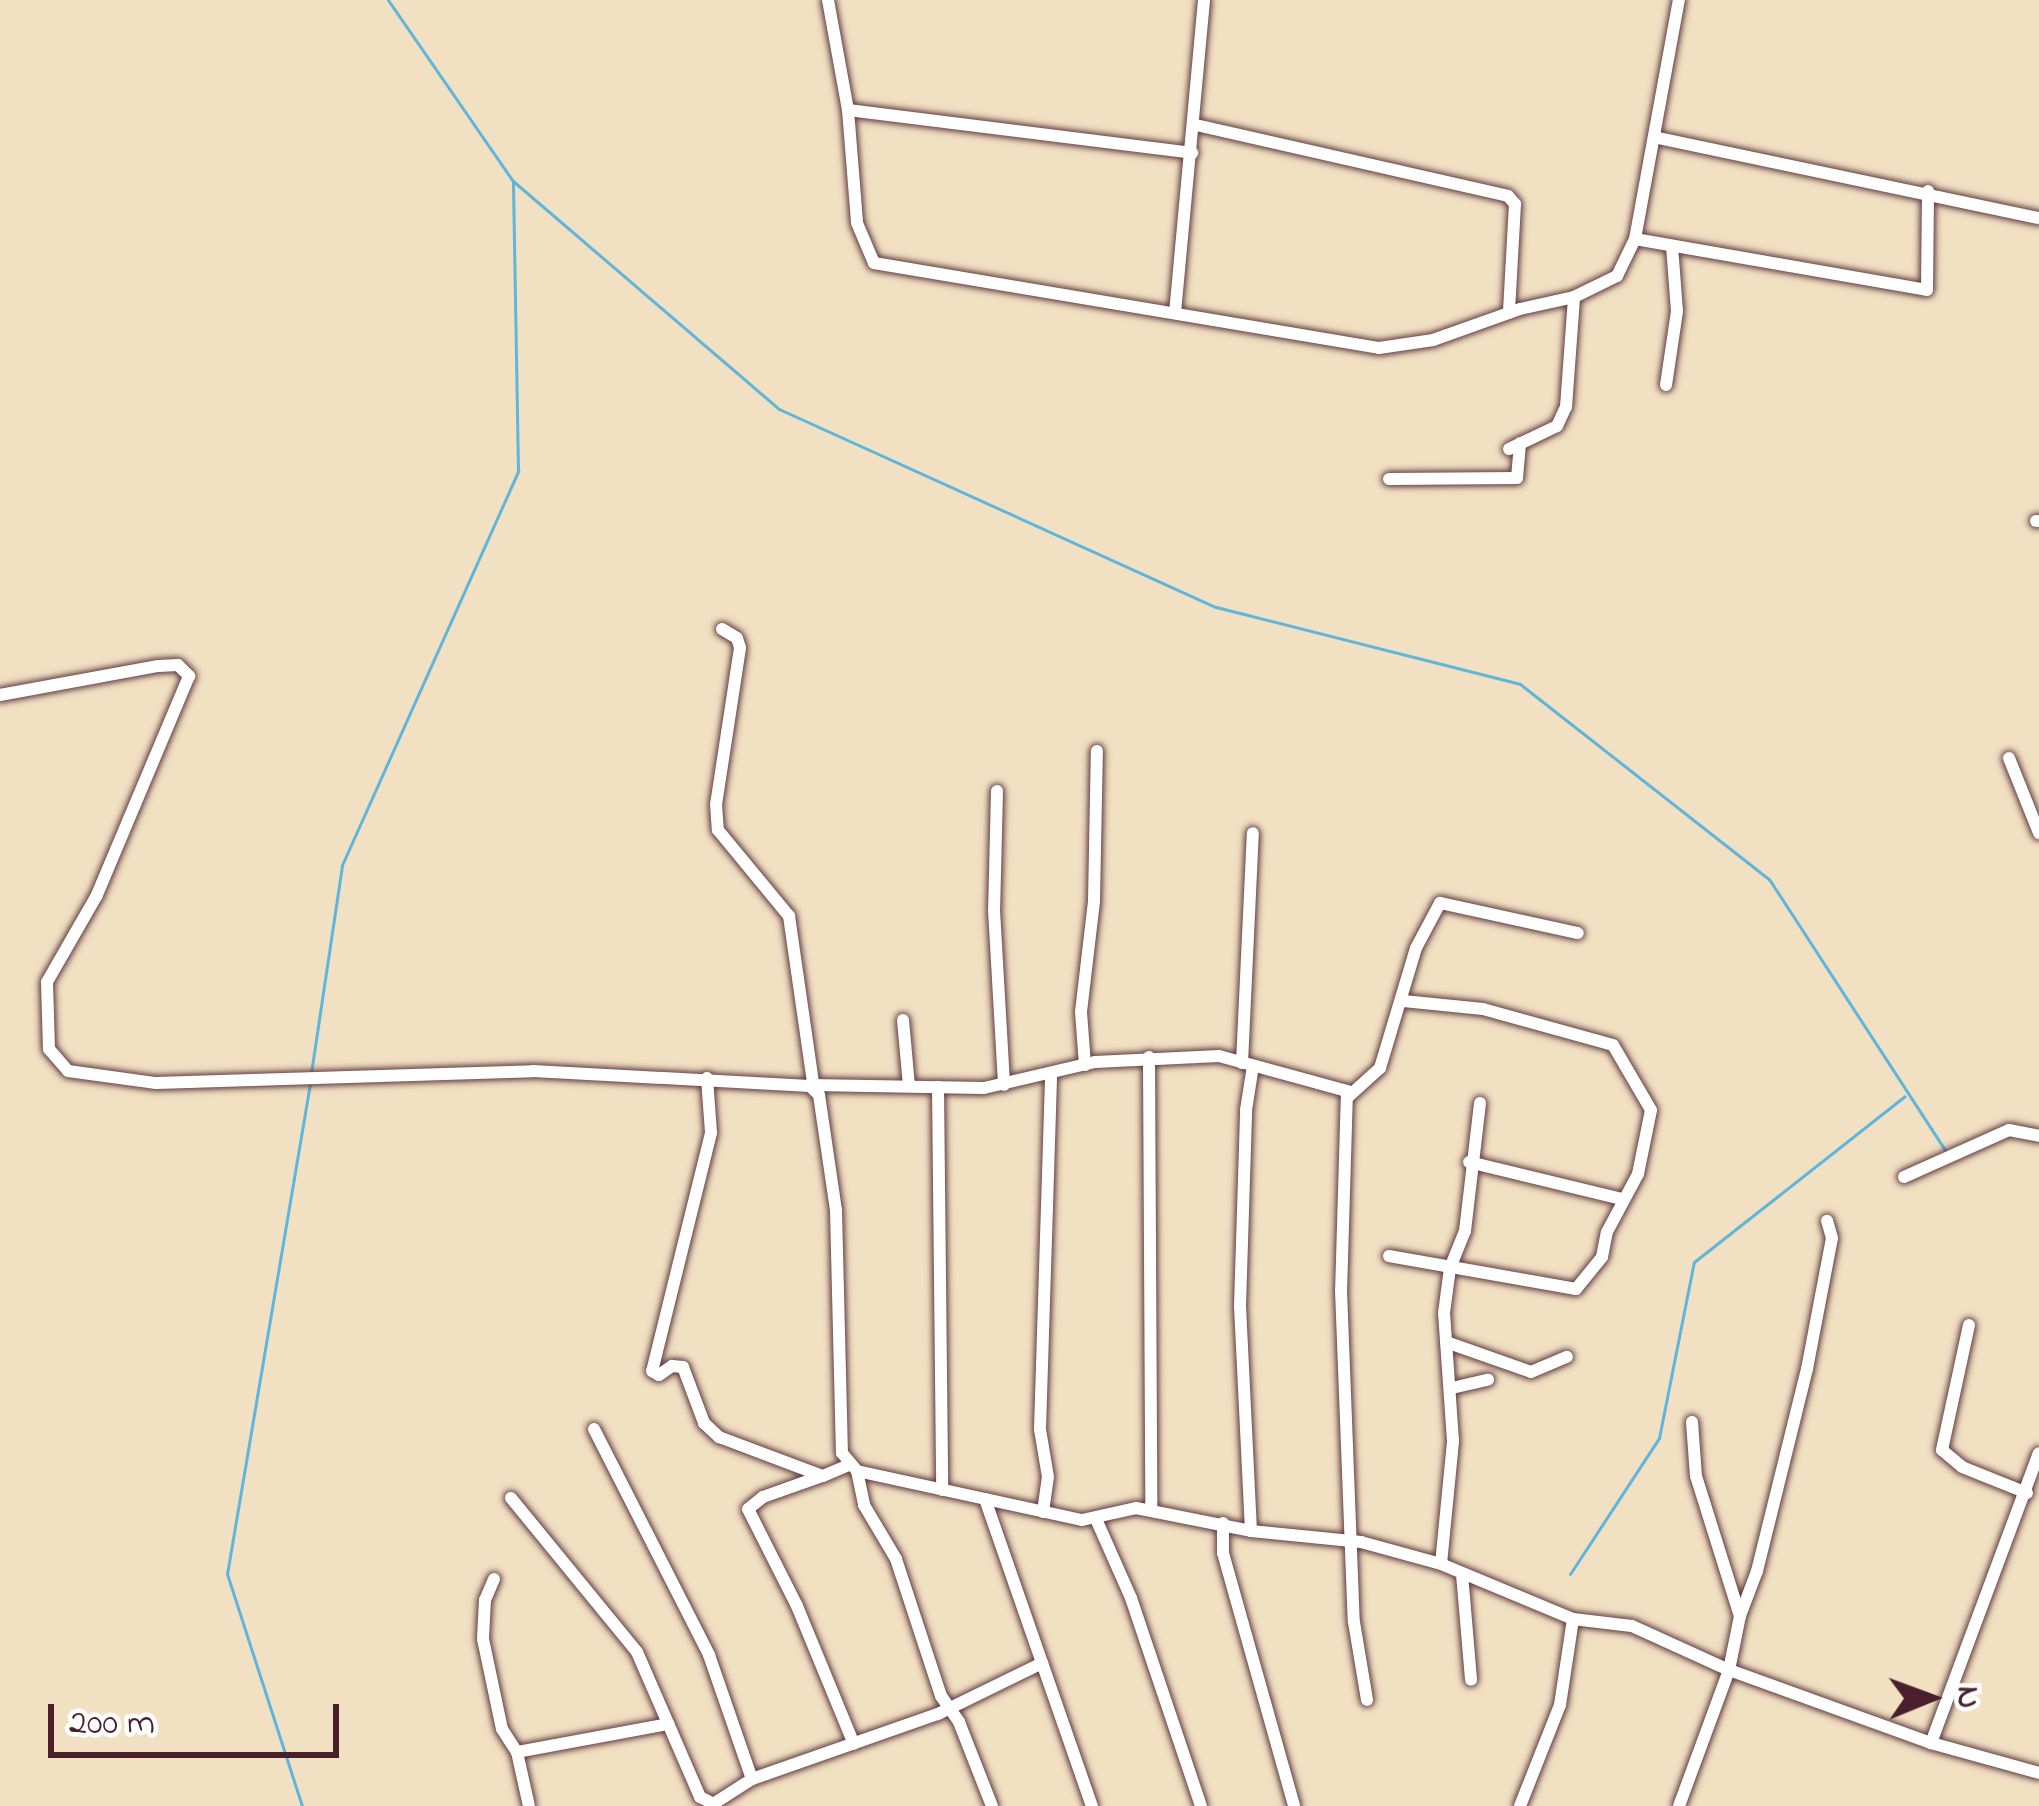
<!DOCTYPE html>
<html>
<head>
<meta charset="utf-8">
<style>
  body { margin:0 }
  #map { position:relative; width:2039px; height:1806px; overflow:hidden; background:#f2e0c2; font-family:"Indie Flower",sans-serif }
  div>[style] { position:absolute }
  .stream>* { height:3px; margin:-1.5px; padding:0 1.5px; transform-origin:1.5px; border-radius:1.5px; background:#5fb5db }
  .roads { filter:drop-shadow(0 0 3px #633c42) drop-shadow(0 0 3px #633c42) }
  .street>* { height:12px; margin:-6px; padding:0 6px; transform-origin:6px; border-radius:6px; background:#fff }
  span { translate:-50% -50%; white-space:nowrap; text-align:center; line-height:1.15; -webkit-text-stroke:9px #fff; paint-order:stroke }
  .north { position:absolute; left:1871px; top:1638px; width:120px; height:120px; -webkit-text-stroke:9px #fff; paint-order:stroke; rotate:89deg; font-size:33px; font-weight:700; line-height:48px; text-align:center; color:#4a1f2b }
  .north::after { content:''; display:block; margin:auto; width:42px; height:54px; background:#4a1f2b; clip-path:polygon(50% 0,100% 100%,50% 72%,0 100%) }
  .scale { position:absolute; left:48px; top:1704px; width:291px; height:54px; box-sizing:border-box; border:6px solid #4a1f2b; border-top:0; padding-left:15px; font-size:36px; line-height:42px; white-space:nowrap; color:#4a1f2b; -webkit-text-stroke:9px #fff; paint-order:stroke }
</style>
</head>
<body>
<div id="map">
  <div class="stream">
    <div style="left:388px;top:0;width:220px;rotate:55.4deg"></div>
    <div style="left:513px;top:181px;width:350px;rotate:40.6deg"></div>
    <div style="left:779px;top:409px;width:480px;rotate:24.4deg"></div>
    <div style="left:1216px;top:607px;width:314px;rotate:14.2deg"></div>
    <div style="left:1520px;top:684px;width:316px;rotate:38.1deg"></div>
    <div style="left:1769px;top:879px;width:323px;rotate:57deg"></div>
    <div style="left:311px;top:1073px;width:210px;rotate:-81.5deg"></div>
    <div style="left:342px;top:865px;width:432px;rotate:-65.9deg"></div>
    <div style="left:518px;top:471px;width:290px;rotate:-91deg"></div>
    <div style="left:1570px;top:1574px;width:163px;rotate:-56.8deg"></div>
    <div style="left:1659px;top:1438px;width:179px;rotate:-78.8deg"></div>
    <div style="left:1694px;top:1262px;width:268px;rotate:-38.2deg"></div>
    <div style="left:302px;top:1806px;width:244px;rotate:-107.9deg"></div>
    <div style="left:227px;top:1574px;width:498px;rotate:-80.4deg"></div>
  </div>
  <div class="roads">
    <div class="street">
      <div style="left:828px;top:0;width:112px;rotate:79.7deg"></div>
      <div style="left:848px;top:110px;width:113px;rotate:85.4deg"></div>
      <div style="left:857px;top:223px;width:43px;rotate:67deg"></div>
      <div style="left:874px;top:263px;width:512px;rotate:9.55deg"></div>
      <div style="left:1379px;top:348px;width:55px;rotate:-8.4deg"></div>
      <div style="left:1433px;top:340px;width:92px;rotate:-19.6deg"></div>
      <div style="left:1520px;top:309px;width:55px;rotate:-12.5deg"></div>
      <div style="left:1574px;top:297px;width:48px;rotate:-26deg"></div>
      <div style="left:1617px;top:276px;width:41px;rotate:-64.1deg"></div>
      <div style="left:1635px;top:239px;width:243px;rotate:-79.6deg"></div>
      <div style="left:848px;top:110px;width:347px;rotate:7.1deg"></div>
      <div style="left:1196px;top:125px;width:320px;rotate:12.8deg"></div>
      <div style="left:1508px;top:196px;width:11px;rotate:49deg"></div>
      <div style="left:1515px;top:204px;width:109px;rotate:93.2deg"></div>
      <div style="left:1654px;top:137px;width:393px;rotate:11.9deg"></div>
      <div style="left:1635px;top:239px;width:296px;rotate:9.9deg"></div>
      <div style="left:1927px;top:290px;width:99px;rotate:-89.4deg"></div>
      <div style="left:1175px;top:313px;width:314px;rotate:-84.7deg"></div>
      <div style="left:1666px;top:385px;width:75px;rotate:-81.5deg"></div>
      <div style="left:1677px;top:311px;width:65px;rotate:-94.4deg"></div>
      <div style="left:1509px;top:449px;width:53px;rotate:-25.6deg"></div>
      <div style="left:1557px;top:426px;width:21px;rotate:-65deg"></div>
      <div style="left:1566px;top:407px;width:110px;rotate:-85.8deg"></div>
      <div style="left:1389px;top:479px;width:128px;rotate:-0.4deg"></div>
      <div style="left:1517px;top:478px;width:35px;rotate:-85deg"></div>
      <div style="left:2036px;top:521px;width:3px"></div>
      <div style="left:722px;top:629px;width:17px;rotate:31deg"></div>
      <div style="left:737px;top:638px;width:10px;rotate:73deg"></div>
      <div style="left:740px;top:648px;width:158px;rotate:98.7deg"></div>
      <div style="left:716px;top:804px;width:26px;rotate:86deg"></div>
      <div style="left:718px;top:830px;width:112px;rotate:50.5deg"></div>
      <div style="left:789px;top:916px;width:168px;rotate:81.8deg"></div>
      <div style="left:0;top:695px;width:161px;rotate:-10.4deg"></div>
      <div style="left:158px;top:666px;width:20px;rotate:-3deg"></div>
      <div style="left:178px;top:665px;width:16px;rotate:45deg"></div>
      <div style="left:189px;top:676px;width:238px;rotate:112.8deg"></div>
      <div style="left:97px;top:895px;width:100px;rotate:119.9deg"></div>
      <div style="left:47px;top:982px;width:67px;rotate:88.3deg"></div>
      <div style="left:49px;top:1049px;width:29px;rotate:49deg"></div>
      <div style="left:68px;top:1071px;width:89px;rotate:7.8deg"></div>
      <div style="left:156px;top:1083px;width:377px;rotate:-1.8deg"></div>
      <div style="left:533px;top:1071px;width:277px;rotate:3.1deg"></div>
      <div style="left:810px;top:1086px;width:13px;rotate:45deg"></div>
      <div style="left:819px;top:1095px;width:116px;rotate:81.6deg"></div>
      <div style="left:836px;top:1210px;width:243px;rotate:88.6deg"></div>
      <div style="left:842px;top:1453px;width:23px;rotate:50deg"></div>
      <div style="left:857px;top:1471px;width:230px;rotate:12.3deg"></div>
      <div style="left:1082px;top:1520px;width:55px;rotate:-12.5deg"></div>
      <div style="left:1136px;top:1508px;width:117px;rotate:11.3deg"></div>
      <div style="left:1251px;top:1531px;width:111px;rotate:5.7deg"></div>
      <div style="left:1361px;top:1542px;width:83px;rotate:15.4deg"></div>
      <div style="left:1441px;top:1564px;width:143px;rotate:22.6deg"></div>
      <div style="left:1573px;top:1619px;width:59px;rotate:6.8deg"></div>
      <div style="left:1632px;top:1626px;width:107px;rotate:24.4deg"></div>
      <div style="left:1729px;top:1670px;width:215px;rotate:19.9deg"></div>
      <div style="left:1931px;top:1743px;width:112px;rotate:15.5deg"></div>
      <div style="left:2009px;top:758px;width:81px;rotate:68.2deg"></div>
      <div style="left:997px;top:791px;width:119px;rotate:91.4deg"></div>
      <div style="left:994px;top:910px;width:175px;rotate:86.7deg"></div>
      <div style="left:903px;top:1020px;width:66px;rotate:84.8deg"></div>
      <div style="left:1149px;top:1057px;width:452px;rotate:89.7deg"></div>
      <div style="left:1242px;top:1063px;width:230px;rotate:-87.3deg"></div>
      <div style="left:1085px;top:1065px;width:53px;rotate:-94.3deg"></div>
      <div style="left:1081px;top:1012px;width:112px;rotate:-83.3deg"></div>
      <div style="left:1094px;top:901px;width:150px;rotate:-88.9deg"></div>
      <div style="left:707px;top:1078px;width:55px;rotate:85.8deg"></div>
      <div style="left:711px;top:1133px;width:245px;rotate:103.9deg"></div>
      <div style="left:652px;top:1371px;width:8px;rotate:30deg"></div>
      <div style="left:659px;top:1375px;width:16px;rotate:-35deg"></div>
      <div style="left:672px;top:1366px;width:11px;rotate:5deg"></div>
      <div style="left:683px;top:1367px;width:60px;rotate:69.4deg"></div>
      <div style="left:704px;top:1423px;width:21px;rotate:43deg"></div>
      <div style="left:719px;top:1437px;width:111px;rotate:20.6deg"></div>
      <div style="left:823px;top:1476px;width:28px;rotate:-23deg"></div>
      <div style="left:811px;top:1085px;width:173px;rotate:1deg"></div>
      <div style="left:984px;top:1088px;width:114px;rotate:-13.2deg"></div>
      <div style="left:1095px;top:1062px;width:124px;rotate:-2.8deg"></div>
      <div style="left:1219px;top:1056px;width:133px;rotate:15.3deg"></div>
      <div style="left:1347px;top:1091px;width:199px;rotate:91.7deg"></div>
      <div style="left:1341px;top:1290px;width:332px;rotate:87.8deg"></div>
      <div style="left:1354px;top:1622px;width:79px;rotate:80.5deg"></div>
      <div style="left:938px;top:1087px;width:403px;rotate:89.4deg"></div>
      <div style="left:1349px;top:1096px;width:42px;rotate:-42.1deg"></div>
      <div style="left:1380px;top:1068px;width:125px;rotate:-73.3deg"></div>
      <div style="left:1416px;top:948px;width:51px;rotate:-61.9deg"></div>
      <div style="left:1440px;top:903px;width:141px;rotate:12.3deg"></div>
      <div style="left:1469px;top:1162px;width:157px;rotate:13.6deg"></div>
      <div style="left:1904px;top:1177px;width:115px;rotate:-24.1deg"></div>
      <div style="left:2009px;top:1130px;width:31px;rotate:11deg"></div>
      <div style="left:1389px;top:1256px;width:190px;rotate:10deg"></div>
      <div style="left:1576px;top:1289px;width:41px;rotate:-50.9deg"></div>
      <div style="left:1602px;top:1257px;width:25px;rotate:-79deg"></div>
      <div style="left:1607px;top:1232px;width:66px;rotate:-61.9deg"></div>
      <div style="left:1638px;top:1174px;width:65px;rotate:-78.5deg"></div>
      <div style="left:1651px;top:1110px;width:75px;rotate:-120.3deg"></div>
      <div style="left:1613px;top:1045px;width:135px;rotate:-164.5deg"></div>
      <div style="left:1483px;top:1009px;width:80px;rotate:-174.3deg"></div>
      <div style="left:1969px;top:1325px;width:128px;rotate:102.2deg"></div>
      <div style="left:1942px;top:1450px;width:26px;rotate:40deg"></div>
      <div style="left:1962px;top:1467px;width:70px;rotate:21.8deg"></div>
      <div style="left:1446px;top:1342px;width:90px;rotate:19.4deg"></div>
      <div style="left:1531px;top:1372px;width:39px;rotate:-23deg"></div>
      <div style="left:1452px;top:1388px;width:37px;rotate:-13deg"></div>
      <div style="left:1692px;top:1422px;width:54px;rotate:85.8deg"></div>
      <div style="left:1696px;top:1476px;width:147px;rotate:72.6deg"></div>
      <div style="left:594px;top:1429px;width:254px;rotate:63deg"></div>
      <div style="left:709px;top:1655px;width:131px;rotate:70.9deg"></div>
      <div style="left:857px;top:1471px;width:35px;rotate:78deg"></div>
      <div style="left:864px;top:1505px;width:63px;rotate:59.3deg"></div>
      <div style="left:896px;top:1559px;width:144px;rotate:71.8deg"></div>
      <div style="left:941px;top:1696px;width:32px;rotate:55deg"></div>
      <div style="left:959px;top:1722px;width:90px;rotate:68.6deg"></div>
      <div style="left:822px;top:1476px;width:63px;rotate:160.4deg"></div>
      <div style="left:763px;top:1497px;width:19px;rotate:141deg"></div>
      <div style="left:748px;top:1509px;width:109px;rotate:63.2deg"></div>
      <div style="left:797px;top:1606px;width:149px;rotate:67.6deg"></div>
      <div style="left:511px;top:1498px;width:199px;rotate:50.7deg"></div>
      <div style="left:637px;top:1652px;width:158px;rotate:66.5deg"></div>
      <div style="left:700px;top:1797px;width:13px;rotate:27deg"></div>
      <div style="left:985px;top:1499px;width:325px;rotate:70.8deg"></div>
      <div style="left:1043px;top:1512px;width:35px;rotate:-82deg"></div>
      <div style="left:1048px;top:1477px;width:49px;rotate:-99.5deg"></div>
      <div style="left:1040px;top:1429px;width:356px;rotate:-88.2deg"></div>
      <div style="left:1096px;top:1519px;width:86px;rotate:66.1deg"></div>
      <div style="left:1131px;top:1598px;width:219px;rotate:71.4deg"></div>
      <div style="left:1223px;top:1523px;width:30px;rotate:90deg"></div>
      <div style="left:1223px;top:1553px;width:263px;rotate:74.3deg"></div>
      <div style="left:1251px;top:1531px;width:225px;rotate:-92.8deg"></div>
      <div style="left:1240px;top:1306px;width:196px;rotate:-88.2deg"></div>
      <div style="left:1246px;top:1110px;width:45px;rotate:-81deg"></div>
      <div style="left:1441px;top:1564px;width:124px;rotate:-84.4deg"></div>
      <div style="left:1453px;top:1441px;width:128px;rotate:-94deg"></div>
      <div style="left:1444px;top:1313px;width:45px;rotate:-82.4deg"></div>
      <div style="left:1450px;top:1268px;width:40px;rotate:-68deg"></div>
      <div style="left:1465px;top:1231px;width:129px;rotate:-83.3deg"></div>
      <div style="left:1462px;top:1574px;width:106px;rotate:85.1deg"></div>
      <div style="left:494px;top:1579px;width:23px;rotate:113deg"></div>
      <div style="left:485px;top:1600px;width:39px;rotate:93deg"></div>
      <div style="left:483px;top:1639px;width:92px;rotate:78.1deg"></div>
      <div style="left:502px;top:1729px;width:27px;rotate:57deg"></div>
      <div style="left:517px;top:1752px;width:55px;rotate:77.5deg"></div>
      <div style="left:1931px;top:1743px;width:309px;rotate:-69.6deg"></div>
      <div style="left:517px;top:1752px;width:154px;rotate:-10.5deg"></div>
      <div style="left:710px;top:1806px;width:50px;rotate:-32.7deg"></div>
      <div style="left:752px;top:1779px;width:197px;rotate:-19.3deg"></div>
      <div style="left:938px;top:1714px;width:116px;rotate:-26.1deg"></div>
      <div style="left:1520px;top:1806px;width:109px;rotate:-68.4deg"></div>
      <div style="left:1560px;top:1705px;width:87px;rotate:-81.4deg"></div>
      <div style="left:1679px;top:1806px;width:145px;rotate:-69.8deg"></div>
      <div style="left:1729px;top:1670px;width:55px;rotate:-78.5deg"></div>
      <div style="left:1740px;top:1616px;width:48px;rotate:-69.3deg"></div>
      <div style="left:1757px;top:1571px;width:208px;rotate:-76.1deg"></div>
      <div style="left:1807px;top:1369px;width:133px;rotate:-79.2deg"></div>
      <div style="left:1832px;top:1238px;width:18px;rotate:-106deg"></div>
    </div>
  </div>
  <div class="north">N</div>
  <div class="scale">200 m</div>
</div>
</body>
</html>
